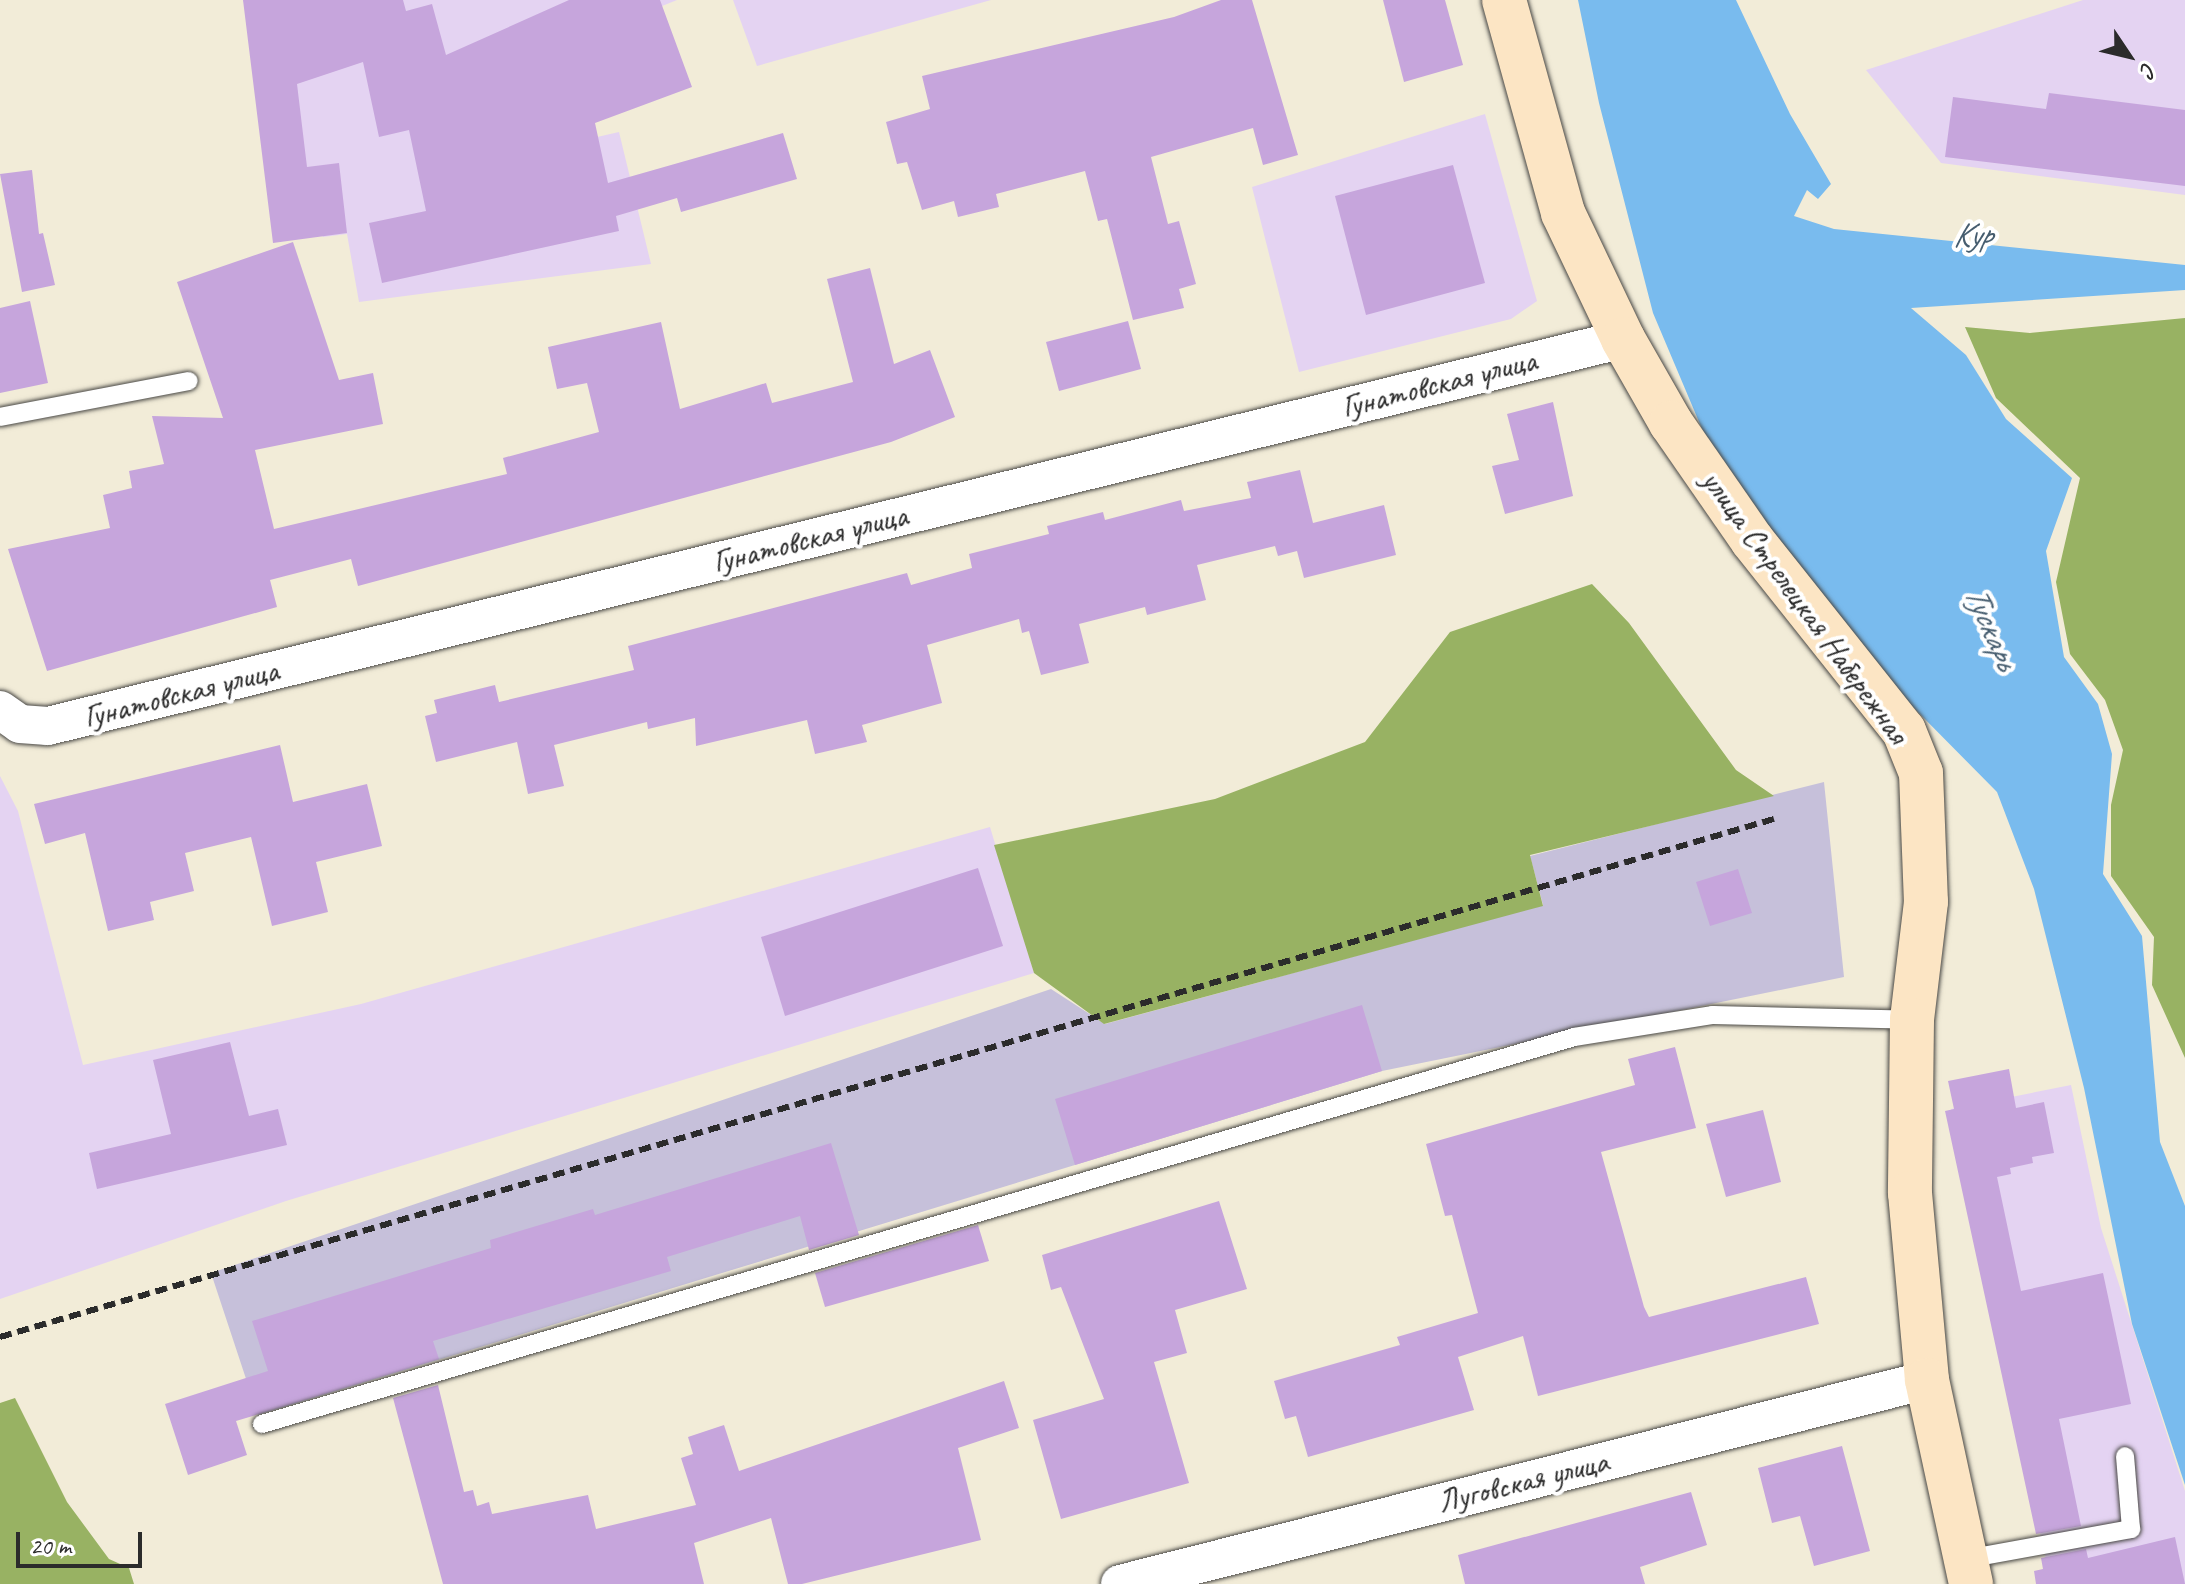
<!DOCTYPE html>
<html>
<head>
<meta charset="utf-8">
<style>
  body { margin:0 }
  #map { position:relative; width:2185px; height:1584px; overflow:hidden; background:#f2ecd8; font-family:Caveat,sans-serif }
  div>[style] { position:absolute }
  .built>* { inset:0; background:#e4d3f2 }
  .industrial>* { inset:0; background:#c6c0da }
  .forest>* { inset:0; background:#98b263 }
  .water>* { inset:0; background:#79bbee }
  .building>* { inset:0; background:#c6a5dc }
  .roads { filter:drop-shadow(0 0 2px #494845) drop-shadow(0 0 2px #494845) }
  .lane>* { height:18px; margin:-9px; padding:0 9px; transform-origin:9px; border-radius:9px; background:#fff }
  .street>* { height:38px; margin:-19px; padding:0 19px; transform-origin:19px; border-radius:19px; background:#fff }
  .secondary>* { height:44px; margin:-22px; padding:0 22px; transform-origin:22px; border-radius:22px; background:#fce5c4 }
  .rail>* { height:6px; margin-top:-3px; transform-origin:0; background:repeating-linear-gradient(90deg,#2b2b2b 0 12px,transparent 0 18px) }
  span { translate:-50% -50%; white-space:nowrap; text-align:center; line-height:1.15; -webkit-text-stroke:8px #fff; paint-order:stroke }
  .street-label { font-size:32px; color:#2b2b2b }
  .water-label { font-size:34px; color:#465d6f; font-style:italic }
  .north { position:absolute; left:2089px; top:16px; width:80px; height:80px; -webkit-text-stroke:6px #fff; paint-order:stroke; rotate:125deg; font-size:22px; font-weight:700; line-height:32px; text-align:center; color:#2b2b2b }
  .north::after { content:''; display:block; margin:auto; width:28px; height:36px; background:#2b2b2b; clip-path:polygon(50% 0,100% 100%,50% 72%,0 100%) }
  .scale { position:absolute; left:16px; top:1532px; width:126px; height:36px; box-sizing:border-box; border:4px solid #2b2b2b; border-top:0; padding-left:10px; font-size:24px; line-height:28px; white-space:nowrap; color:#2b2b2b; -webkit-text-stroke:6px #fff; paint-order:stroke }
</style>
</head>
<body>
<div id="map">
  <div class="built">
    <div style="clip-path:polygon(243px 0,677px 0,523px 62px,549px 148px,619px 132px,651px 264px,359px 302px,347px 234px,323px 237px)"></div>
    <div style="clip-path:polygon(733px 0,991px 0,757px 66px)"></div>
    <div style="clip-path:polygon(2083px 0,2185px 0,2185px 195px,1941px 163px,1866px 70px)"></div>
    <div style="clip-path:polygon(1485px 114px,1537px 301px,1511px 319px,1299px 372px,1252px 187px)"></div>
    <div style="clip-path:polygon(0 776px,18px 811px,83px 1065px,361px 1004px,990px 827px,1034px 973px,286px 1201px,0 1299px)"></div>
    <div style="clip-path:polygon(2071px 1085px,2101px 1228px,2185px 1491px,2185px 1584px,2053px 1584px,2044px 1552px,1951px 1109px)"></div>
  </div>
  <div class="industrial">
    <div style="clip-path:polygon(1824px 782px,1844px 977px,1382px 1071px,258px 1415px,211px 1273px,1051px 989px,1105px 1024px,1543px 905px,1530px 856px)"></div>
  </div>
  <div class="forest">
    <div style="clip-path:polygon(2185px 318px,2185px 1058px,2152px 985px,2154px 937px,2111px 876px,2111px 805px,2123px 750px,2105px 700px,2070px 654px,2056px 582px,2080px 478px,1996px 398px,1965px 327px,2030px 333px)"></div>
    <div style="clip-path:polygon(1592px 584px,1629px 623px,1736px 770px,1774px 796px,1530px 855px,1543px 906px,1104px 1024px,1034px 973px,994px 845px,1215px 799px,1365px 742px,1450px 632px)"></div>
    <div style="clip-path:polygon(15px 1398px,67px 1502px,109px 1559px,129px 1568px,134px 1584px,0 1584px,0 1403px)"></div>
  </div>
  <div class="water">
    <div style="clip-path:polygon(1578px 0,1736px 0,1790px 114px,1831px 184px,1818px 199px,1807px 190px,1794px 216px,1834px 229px,2185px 265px,2185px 290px,1911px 308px,1966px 355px,2006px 419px,2072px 478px,2046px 551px,2064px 657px,2098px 704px,2112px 754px,2103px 874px,2142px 936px,2160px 1142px,2185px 1206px,2185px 1485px,2132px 1324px,2084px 1088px,2034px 889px,1997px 792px,1908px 702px,1774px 542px,1705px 436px,1653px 313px,1599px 103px)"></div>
  </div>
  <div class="building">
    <div style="clip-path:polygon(243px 0,403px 0,406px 11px,432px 4px,446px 55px,569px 0,660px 0,692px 87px,595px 123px,608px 183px,783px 133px,797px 179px,681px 212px,677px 198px,616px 216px,619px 231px,382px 283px,369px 223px,426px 211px,409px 130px,379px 137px,363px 62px,297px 84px,307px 167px,339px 163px,347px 233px,273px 243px)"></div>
    <div style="clip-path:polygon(1221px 0,1252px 0,1298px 155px,1263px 165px,1253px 128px,1151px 157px,1168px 224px,1179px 221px,1196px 284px,1179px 289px,1184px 308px,1133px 320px,1107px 219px,1098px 221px,1085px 171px,996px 194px,999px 207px,958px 217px,954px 201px,922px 210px,907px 162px,897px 164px,886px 122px,930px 109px,922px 76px,1174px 17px)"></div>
    <div style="clip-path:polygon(1383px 0,1445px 0,1463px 65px,1404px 82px)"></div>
    <div style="clip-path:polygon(2049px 93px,2185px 110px,2185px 186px,1945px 157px,1953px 97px,2046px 109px)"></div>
    <div style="clip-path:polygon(1453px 165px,1485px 283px,1366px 315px,1335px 196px)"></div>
    <div style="clip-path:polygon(32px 170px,39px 234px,43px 233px,55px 285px,22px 292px,0 174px)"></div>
    <div style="clip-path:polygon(293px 242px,339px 380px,373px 373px,383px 424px,255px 450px,274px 529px,507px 474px,503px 458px,599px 432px,587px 383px,557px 389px,548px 347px,661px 322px,680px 409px,766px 383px,772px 403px,853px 382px,827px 279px,870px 268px,894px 364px,930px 350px,955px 417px,891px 442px,358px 586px,351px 559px,270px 580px,277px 607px,47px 671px,8px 549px,110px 528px,103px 495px,132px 488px,129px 471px,164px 464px,152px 416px,223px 418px,177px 282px)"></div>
    <div style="clip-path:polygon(30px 301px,48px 383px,0 393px,0 308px)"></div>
    <div style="clip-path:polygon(1128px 321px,1141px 369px,1059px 391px,1046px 342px)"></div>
    <div style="clip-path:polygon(1553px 402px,1573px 496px,1505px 514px,1492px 466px,1519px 460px,1507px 414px)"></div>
    <div style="clip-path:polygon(1300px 470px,1313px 523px,1384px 505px,1396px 555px,1304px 578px,1297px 551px,1278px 556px,1275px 546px,1197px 565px,1206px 600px,1147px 615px,1145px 607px,1079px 624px,1089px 663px,1041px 675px,1029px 631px,1022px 633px,1019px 619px,927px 645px,942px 703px,862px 725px,867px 742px,815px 754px,807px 720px,696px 746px,695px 718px,648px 729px,647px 722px,554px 745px,564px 786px,528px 794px,517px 742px,436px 762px,425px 716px,437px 713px,434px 700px,495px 685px,499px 702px,634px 670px,628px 646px,907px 573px,911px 585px,972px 568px,969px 554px,1049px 534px,1047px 526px,1103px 512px,1105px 520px,1181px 500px,1184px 511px,1251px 498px,1247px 482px)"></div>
    <div style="clip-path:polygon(280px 745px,293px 802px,367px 784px,382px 846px,316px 862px,328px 912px,272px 926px,251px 837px,185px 853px,194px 891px,150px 902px,154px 920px,108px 931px,85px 833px,45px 844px,34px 804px)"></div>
    <div style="clip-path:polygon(978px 868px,1003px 946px,785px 1016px,761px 937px)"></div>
    <div style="clip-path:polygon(1738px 869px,1752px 913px,1710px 926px,1696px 882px)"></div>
    <div style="clip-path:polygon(1362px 1005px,1382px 1071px,1075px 1165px,1055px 1099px)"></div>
    <div style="clip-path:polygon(230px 1042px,249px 1116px,278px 1109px,287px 1145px,97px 1189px,89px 1153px,171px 1134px,153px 1060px)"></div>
    <div style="clip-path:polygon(1675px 1047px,1696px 1128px,1601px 1152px,1644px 1307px,1649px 1317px,1806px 1277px,1819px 1324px,1538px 1396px,1523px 1336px,1458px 1357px,1474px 1410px,1308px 1457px,1296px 1416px,1285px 1419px,1274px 1381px,1400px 1345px,1397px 1337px,1478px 1313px,1452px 1215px,1445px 1216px,1426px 1144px,1635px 1085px,1628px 1059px)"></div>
    <div style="clip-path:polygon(2009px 1069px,2016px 1108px,2044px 1102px,2054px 1153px,2032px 1157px,2033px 1163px,2010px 1168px,2011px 1174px,1997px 1177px,2021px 1291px,2103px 1273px,2131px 1404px,2059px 1419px,2081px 1526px,2036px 1534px,1945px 1111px,1954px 1109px,1948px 1081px)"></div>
    <div style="clip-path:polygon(1763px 1110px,1781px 1182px,1726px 1197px,1706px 1124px)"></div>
    <div style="clip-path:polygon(831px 1143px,859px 1235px,809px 1250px,800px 1216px,667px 1257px,671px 1271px,433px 1341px,439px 1359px,236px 1421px,247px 1455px,188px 1475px,165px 1404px,268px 1371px,252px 1321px,491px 1248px,490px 1240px,593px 1209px,595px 1215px)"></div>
    <div style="clip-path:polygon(1219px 1201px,1247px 1289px,1175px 1310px,1187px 1353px,1154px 1362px,1189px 1483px,1061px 1519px,1033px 1420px,1104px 1399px,1061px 1287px,1051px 1290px,1042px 1255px)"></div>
    <div style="clip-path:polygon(978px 1225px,989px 1261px,825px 1307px,815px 1273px)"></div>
    <div style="clip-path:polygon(1004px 1381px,1019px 1428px,958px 1448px,981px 1540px,802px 1584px,788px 1584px,771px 1518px,694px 1543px,704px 1584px,443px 1584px,393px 1398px,438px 1385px,464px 1492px,473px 1490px,477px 1506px,489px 1502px,492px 1514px,588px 1495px,596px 1529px,696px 1505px,681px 1458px,693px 1454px,688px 1437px,724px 1425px,739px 1471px)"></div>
    <div style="clip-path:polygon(1842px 1446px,1870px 1551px,1814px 1566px,1800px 1516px,1772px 1523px,1758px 1468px)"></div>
    <div style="clip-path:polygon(1691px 1492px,1707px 1545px,1640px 1567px,1645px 1584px,1465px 1584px,1458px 1555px)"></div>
    <div style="clip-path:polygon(2175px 1537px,2185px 1584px,2036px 1584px,2034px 1571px,2043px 1569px,2041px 1558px,2086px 1549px,2088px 1558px)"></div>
  </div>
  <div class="roads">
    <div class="lane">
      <div style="left:0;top:417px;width:192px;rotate:-10.8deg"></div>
      <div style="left:262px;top:1424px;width:1368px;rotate:-16.43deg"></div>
      <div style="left:1574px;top:1037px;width:141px;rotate:-9deg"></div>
      <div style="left:1713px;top:1015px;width:199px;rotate:1.4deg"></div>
      <div style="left:1966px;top:1559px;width:168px;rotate:-10.3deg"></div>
      <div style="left:2131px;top:1529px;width:73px;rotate:-94.7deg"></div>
    </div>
    <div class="street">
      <div style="left:0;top:710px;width:24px;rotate:35deg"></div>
      <div style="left:20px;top:724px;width:28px;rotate:4deg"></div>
      <div style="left:48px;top:726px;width:1622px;rotate:-13.8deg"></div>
      <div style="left:1120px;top:1584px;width:832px;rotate:-14.19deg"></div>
    </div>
    <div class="secondary">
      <div style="left:1504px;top:0;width:221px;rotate:74.5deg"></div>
      <div style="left:1563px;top:213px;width:140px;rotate:64.5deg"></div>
      <div style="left:1623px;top:339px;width:97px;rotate:60.3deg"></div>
      <div style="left:1671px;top:423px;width:142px;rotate:55.3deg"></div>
      <div style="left:1752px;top:540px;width:244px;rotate:51.5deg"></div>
      <div style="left:1904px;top:731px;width:45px;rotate:68deg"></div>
      <div style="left:1921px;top:773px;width:129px;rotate:87.8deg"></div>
      <div style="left:1926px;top:902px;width:119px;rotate:96.8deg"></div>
      <div style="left:1912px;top:1020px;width:173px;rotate:90.7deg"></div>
      <div style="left:1910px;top:1193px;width:188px;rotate:84.8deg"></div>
      <div style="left:1927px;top:1380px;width:209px;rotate:77.8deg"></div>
    </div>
  </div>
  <div class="rail">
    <div style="left:0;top:1337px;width:1851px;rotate:-16.28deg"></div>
  </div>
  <div class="street-label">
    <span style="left:1439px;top:384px;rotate:-14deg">Гунатовская улица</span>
    <span style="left:810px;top:539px;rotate:-14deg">Гунатовская улица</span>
    <span style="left:1805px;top:607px;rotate:54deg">улица Стрелецкая Набережная</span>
    <span style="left:181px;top:694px;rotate:-14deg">Гунатовская улица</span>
    <span style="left:1523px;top:1482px;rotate:-14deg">Луговская улица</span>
  </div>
  <div class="water-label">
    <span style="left:1972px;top:234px;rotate:-3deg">Кур</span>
    <span style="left:1992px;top:627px;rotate:67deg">Тускарь</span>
  </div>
  <div class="north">С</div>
  <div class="scale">20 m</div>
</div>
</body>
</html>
